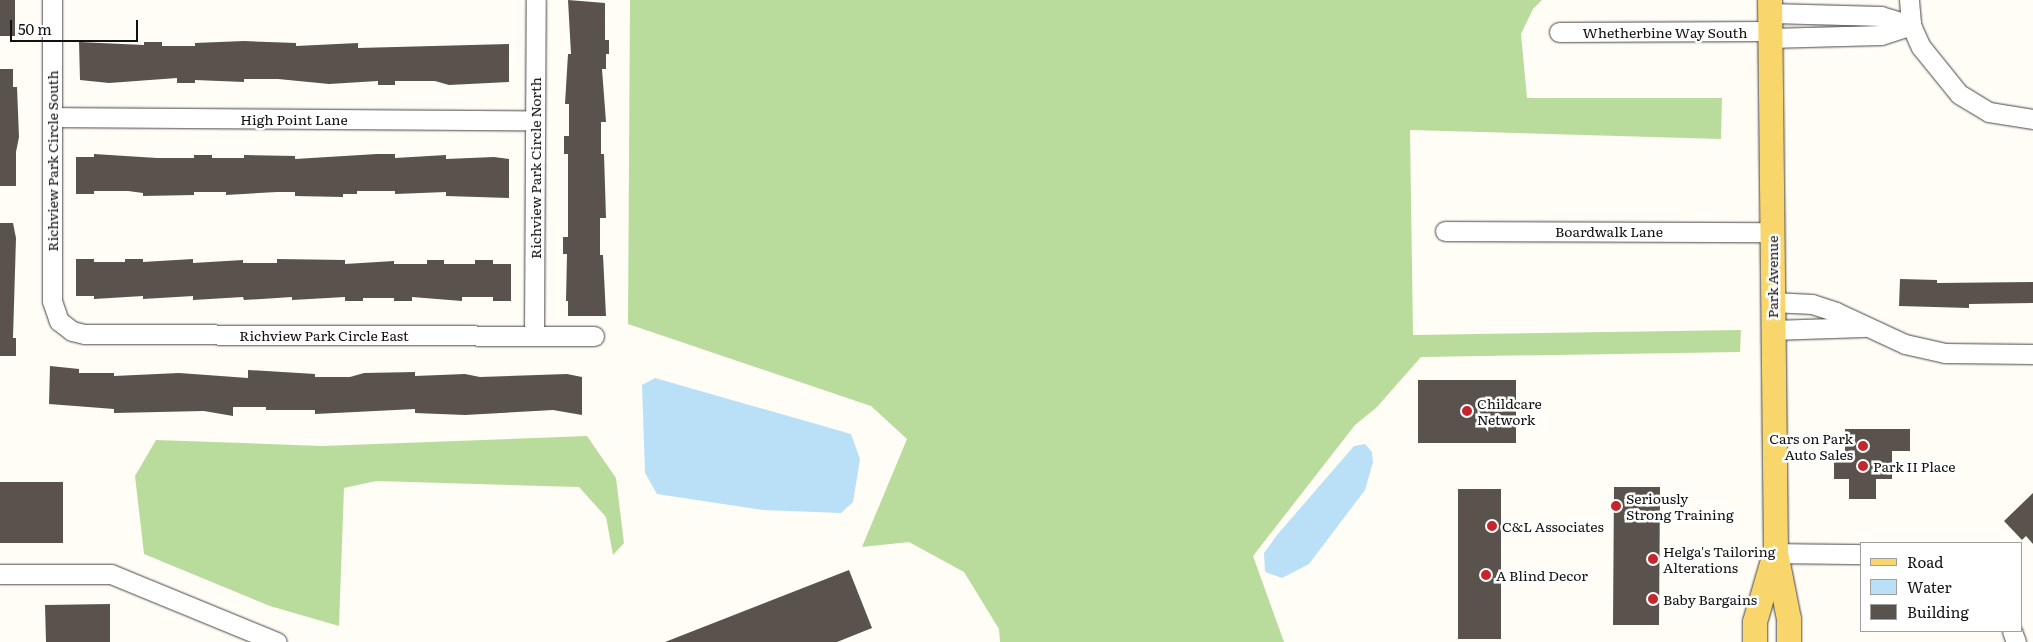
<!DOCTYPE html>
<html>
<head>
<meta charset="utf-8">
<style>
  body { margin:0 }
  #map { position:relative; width:2033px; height:642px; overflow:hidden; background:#fffdf5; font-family:Literata,serif }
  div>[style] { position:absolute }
  .forest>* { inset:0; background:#b9dc9c }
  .water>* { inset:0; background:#b9e0f7 }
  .building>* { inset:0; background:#5a524d }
  .roads { filter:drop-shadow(0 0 1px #444) drop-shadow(0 0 1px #444) }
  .minor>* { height:19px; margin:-9.5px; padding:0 9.5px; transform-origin:9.5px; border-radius:9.5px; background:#fff }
  .major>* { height:24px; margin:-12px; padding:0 12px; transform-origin:12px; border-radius:12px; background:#f9d66b }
  .dots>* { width:14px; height:14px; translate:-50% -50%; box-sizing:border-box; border:2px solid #fff; border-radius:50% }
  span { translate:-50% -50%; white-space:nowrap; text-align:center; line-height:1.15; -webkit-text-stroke:5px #fff; paint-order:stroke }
  .street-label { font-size:14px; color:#111 }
  .poi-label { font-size:14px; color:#111 }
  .left { translate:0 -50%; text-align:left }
  .right { translate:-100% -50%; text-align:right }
  .legend { position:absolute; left:1860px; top:542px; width:162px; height:90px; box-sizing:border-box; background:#fff; border:1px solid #a0a0a0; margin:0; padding:6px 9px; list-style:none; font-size:15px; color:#111 }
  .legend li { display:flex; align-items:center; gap:10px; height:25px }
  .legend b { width:25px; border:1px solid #a0a0a0 }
  .scale { position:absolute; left:10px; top:20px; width:128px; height:22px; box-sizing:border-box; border:2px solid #111; border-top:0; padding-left:6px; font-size:15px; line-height:18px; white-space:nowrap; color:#111; -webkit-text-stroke:4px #fff; paint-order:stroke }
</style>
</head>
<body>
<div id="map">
  <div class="forest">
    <div style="clip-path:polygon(630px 0,1542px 0,1533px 9px,1521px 34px,1527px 98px,1722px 98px,1721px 139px,1410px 130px,1413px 335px,1741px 330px,1740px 352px,1421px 357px,1376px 408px,1355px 425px,1253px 556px,1284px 642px,1000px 642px,999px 629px,964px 572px,909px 542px,862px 547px,907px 439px,871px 406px,628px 324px)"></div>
    <div style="clip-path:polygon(587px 436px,616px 478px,624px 543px,613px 555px,606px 517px,579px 487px,376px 481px,344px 488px,339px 626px,270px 606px,144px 554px,135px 476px,156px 440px,322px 446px)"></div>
  </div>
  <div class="water">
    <div style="clip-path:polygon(655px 378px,851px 434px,860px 459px,853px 502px,841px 513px,763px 510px,657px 494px,645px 473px,642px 385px)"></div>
    <div style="clip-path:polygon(1365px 444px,1372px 452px,1373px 462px,1365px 490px,1309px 564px,1282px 578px,1265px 572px,1264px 553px,1277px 535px,1354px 446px)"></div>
  </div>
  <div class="building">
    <div style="clip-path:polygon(0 0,15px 0,15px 36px,0 36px)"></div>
    <div style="clip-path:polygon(568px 0,605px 3px,605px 40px,609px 40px,609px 54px,606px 54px,606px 69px,602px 69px,606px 122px,601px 122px,601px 154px,604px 154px,606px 218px,600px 218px,600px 255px,603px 255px,606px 316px,568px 316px,568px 301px,566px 301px,567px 254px,563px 254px,563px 237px,568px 237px,568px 154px,564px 154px,564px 136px,569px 136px,569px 104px,565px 104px,568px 54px,571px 54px)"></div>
    <div style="clip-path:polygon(244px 41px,296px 43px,296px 46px,358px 43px,358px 48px,509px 44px,509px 82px,449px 85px,435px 81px,395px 81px,395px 85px,378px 85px,378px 81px,329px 84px,278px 79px,244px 79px,244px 82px,195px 80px,195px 83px,177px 83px,177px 78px,109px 83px,80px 80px,79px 42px,144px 45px,144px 42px,162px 42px,162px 46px,195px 46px,195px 43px)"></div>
    <div style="clip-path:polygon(0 69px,13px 69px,13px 87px,17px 87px,19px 137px,16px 152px,16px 186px,0 186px)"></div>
    <div style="clip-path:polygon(94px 154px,157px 158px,194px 158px,194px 155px,212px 155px,212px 158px,244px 158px,244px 155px,295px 156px,295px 159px,377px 154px,395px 154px,395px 158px,446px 155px,446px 159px,494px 157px,509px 159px,509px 198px,446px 196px,446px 192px,395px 194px,395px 191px,357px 191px,357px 194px,343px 194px,343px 197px,295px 196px,295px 192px,277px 192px,226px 195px,226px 192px,194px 192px,194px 195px,143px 196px,143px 193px,128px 191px,94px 191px,94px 194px,76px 194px,76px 157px,94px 157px)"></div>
    <div style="clip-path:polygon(0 223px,13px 223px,16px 238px,13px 338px,16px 338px,16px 356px,0 356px)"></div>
    <div style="clip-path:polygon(76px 259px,94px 259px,94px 262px,125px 262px,125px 259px,143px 259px,143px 262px,193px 259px,193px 263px,243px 260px,243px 263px,277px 263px,277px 259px,345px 260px,345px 264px,394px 261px,394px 264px,427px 264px,427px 260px,444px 260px,444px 264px,475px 264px,475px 260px,493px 260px,493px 264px,511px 264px,511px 301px,493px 301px,493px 297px,462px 297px,462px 301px,412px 297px,412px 301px,394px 301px,394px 298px,363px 298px,363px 301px,345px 301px,345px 297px,292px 300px,292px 297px,244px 300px,243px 297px,193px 300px,193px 296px,143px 299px,143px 296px,94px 299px,94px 296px,76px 296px)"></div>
    <div style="clip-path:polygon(1900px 279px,1937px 280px,1937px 283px,2033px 282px,2033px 303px,1969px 304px,1969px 308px,1899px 306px)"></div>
    <div style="clip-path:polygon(50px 366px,79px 369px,79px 373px,114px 373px,114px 376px,179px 373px,248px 378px,248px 370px,315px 374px,315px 377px,350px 377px,364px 373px,415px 372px,415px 376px,465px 374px,480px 377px,567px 374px,582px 377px,582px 415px,553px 410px,465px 415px,415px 413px,415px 409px,315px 414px,315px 410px,266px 410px,266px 407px,233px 407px,233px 416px,204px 411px,114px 413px,114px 409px,49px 404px)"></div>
    <div style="clip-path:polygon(1418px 380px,1516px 380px,1516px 443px,1418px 443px)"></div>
    <div style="clip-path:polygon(1845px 429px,1910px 429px,1910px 451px,1892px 451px,1892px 479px,1876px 479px,1876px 499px,1849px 499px,1849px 479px,1834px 479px,1834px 452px,1845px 452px)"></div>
    <div style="clip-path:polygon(0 482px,63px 482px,63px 543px,0 543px)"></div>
    <div style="clip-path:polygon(1614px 487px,1660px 487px,1659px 625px,1613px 625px)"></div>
    <div style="clip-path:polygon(1458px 489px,1501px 489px,1501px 639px,1458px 639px)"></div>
    <div style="clip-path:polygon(2033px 493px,2033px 544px,2026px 536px,2022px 540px,2004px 521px)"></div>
    <div style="clip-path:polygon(849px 570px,872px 628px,837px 642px,665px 642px)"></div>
    <div style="clip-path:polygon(110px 604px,110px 642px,46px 642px,45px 605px)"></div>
  </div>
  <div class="roads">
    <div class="minor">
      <div style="left:52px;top:0;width:301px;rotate:90deg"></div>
      <div style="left:52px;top:301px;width:21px;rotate:71deg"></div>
      <div style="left:59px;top:321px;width:16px;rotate:38deg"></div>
      <div style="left:72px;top:331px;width:12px;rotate:14deg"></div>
      <div style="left:84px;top:334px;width:510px;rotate:0.22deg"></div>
      <div style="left:1909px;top:0;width:25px;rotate:85deg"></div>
      <div style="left:1911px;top:25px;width:24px;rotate:66deg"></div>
      <div style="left:1921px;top:47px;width:60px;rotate:51deg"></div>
      <div style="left:1959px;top:94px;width:35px;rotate:31deg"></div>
      <div style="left:1989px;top:112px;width:45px;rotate:9deg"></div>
      <div style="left:1770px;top:13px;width:111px;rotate:1.5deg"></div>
      <div style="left:1881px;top:16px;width:31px;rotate:17deg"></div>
      <div style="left:1559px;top:32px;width:211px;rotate:-0.3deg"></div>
      <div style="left:1770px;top:38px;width:111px;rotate:-1.5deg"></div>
      <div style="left:1881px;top:35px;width:32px;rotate:-18deg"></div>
      <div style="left:52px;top:117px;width:483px;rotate:0.4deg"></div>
      <div style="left:1445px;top:231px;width:327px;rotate:0.2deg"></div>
      <div style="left:1772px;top:302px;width:40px;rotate:2.9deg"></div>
      <div style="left:1812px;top:304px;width:25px;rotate:18deg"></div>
      <div style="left:1836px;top:312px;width:76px;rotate:24.9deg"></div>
      <div style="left:1905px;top:344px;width:41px;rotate:12.7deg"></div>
      <div style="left:1945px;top:353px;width:88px;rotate:0.7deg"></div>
      <div style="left:1772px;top:330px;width:92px;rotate:-1.9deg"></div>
      <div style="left:534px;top:335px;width:335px;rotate:-89.7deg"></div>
      <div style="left:1776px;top:553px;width:86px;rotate:0.7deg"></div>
      <div style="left:0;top:574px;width:111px"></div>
      <div style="left:111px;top:574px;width:179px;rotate:22.3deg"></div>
      <div style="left:2012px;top:631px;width:12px;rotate:70deg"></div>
    </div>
    <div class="major">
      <div style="left:1770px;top:0;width:553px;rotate:89.38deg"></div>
      <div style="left:1776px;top:553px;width:67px;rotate:78.9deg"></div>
      <div style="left:1789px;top:619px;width:23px;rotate:90deg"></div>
      <div style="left:1755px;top:642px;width:20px;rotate:-90deg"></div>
      <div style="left:1755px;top:622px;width:68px;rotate:-73.7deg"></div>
    </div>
  </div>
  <div class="dots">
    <div style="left:1467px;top:411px;background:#c4262e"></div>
    <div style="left:1863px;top:446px;background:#c4262e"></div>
    <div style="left:1863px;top:466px;background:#c4262e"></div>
    <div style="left:1616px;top:506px;background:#c4262e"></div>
    <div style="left:1492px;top:526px;background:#c4262e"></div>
    <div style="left:1653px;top:559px;background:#c4262e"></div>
    <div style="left:1486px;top:575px;background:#c4262e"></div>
    <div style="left:1653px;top:599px;background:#c4262e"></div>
  </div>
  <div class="street-label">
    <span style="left:1665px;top:32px">Whetherbine Way South</span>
    <span style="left:294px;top:119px">High Point Lane</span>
    <span style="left:52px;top:161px;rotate:-90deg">Richview Park Circle South</span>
    <span style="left:535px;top:168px;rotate:-90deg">Richview Park Circle North</span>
    <span style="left:1609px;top:231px">Boardwalk Lane</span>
    <span style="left:1772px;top:277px;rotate:-90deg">Park Avenue</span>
    <span style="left:324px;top:335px">Richview Park Circle East</span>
  </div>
  <div class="poi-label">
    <span class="left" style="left:1477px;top:411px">Childcare<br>Network</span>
    <span class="right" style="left:1853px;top:446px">Cars on Park<br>Auto Sales</span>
    <span class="left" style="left:1873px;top:466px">Park II Place</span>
    <span class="left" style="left:1626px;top:506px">Seriously<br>Strong Training</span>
    <span class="left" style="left:1502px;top:526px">C&amp;L Associates</span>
    <span class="left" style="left:1663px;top:559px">Helga's Tailoring<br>Alterations</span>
    <span class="left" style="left:1496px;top:575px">A Blind Decor</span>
    <span class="left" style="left:1663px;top:599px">Baby Bargains</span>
  </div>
  <ul class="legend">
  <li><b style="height:6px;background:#f9d66b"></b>Road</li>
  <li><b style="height:14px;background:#b9e0f7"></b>Water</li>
  <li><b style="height:14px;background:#5a524d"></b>Building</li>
  </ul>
  <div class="scale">50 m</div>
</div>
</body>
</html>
